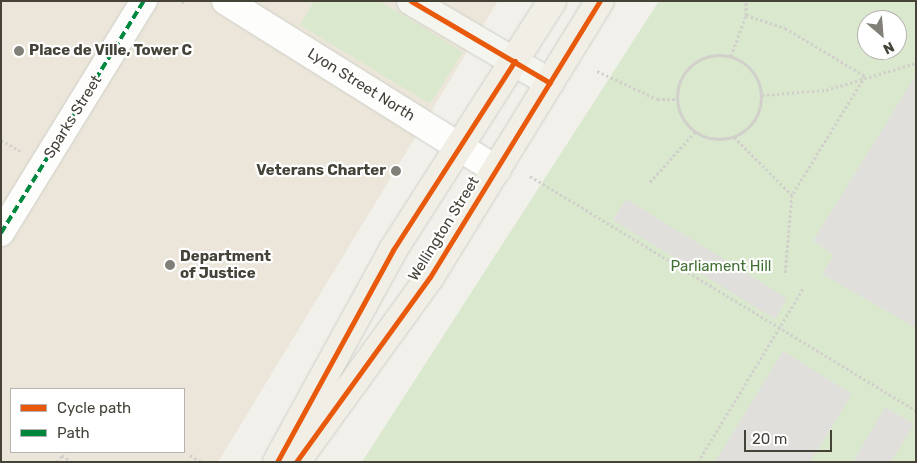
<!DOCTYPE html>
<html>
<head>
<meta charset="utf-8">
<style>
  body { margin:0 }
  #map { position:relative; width:917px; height:463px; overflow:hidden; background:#f1f0eb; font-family:Rubik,sans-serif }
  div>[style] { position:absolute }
  .commercial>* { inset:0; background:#ebe6d9 }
  .green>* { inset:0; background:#dae8ce }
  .parking>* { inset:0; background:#e0dfdb }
  .path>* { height:3px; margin-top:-1.5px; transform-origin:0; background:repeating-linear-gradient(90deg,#d1d0cb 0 2.5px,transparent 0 5px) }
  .path>.ring { margin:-1.5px; padding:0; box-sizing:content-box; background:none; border:3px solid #d1d0cb; border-radius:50% }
  .roads { filter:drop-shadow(0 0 1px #cfcec9) drop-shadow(0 0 1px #cfcec9) }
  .pedestrian>* { height:26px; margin:-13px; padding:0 13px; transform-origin:13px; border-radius:13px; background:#fdfdfc }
  .tertiary>* { height:28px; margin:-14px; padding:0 14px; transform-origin:14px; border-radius:14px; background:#fdfdfc }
  .secondary>* { height:28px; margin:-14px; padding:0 14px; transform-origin:14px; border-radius:14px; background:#f5f5f0 }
  .primary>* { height:28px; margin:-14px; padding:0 14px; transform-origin:14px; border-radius:14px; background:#f0eee5 }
  .quiet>* { height:4px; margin-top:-2px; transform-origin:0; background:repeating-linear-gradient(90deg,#00873e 0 8px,transparent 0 12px) }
  .cycleway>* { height:5px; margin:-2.5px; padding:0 2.5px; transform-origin:2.5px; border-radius:2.5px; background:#e8590c }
  .dots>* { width:14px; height:14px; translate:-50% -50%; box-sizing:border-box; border:2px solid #fff; border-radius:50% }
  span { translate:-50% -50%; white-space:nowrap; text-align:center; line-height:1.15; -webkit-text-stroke:4.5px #fff; paint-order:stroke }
  .poi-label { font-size:15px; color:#454238; font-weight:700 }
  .left { translate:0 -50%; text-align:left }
  .right { translate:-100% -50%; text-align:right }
  .street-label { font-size:15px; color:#454238 }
  .park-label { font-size:15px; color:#407132 }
  .frame { position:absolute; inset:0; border:2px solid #454238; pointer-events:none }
  .legend { position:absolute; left:10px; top:388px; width:175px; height:65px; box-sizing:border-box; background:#fff; border:1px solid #b5b3af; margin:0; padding:6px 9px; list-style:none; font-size:15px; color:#454238 }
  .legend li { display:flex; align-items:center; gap:10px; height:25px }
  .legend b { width:25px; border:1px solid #b5b3af }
  .north { position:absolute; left:857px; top:10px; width:50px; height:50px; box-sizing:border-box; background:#fff; border:1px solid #b5b3af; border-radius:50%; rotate:153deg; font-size:14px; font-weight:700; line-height:20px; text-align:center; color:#454238 }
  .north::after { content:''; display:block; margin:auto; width:18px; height:22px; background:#817f77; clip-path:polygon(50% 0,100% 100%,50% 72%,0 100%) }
  .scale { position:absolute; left:744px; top:430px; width:88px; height:22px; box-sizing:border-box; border:2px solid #454238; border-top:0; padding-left:6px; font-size:15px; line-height:18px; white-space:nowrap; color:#454238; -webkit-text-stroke:4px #fff; paint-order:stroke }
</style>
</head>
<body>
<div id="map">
  <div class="commercial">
    <div style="clip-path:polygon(evenodd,1px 1px,498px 1px,218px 462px,1px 462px,1px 1px,11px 389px,184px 389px,184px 452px,11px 452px,11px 389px)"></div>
  </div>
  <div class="green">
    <div style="clip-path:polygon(314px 1px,380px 1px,463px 52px,430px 104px,300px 25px)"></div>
    <div style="clip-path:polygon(evenodd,659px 1px,916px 1px,916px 462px,362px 462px,659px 1px,867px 20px,897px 20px,897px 50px,867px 50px,867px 20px)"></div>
  </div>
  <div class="parking">
    <div style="clip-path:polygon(916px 75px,916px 328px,822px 274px,834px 255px,813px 241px)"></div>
    <div style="clip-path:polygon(626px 199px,787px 298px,775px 319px,613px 220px)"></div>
    <div style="clip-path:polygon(783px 351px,852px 394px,810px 462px,715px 462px)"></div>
    <div style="clip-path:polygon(885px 407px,914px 424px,891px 462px,853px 462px)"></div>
  </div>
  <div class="path">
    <div style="left:182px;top:1px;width:5px;rotate:37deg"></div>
    <div style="left:746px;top:15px;width:41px;rotate:18.4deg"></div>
    <div style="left:785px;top:28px;width:93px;rotate:31deg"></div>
    <div style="left:865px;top:76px;width:140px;rotate:121.5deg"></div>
    <div class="ring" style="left:677px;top:55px;width:81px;height:81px"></div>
    <div style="left:731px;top:56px;width:44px;rotate:-69.9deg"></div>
    <div style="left:746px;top:15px;width:14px;rotate:-90deg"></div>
    <div style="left:597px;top:71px;width:66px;rotate:25deg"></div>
    <div style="left:657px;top:99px;width:20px"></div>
    <div style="left:762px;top:95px;width:64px;rotate:-4.5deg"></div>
    <div style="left:826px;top:90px;width:94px;rotate:-16.7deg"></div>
    <div style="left:734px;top:137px;width:82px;rotate:45deg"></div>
    <div style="left:792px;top:195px;width:80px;rotate:95deg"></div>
    <div style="left:1px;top:140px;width:22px;rotate:30deg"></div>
    <div style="left:530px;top:176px;width:452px;rotate:31.3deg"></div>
    <div style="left:650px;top:182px;width:67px;rotate:-48deg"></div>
    <div style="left:190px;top:455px;width:13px;rotate:32deg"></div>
    <div style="left:57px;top:462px;width:9px;rotate:-54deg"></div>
    <div style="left:62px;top:455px;width:12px;rotate:35deg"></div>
    <div style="left:698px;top:462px;width:205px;rotate:-58.8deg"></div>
  </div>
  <div class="roads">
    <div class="pedestrian">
      <div style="left:1px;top:233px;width:273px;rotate:-58.4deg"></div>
    </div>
    <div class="tertiary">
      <div style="left:226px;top:1px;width:319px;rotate:32deg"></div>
    </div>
    <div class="secondary">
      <div style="left:411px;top:1px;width:161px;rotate:30.5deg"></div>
    </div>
    <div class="primary">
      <div style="left:277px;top:462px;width:242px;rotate:-61.3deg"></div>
      <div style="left:393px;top:250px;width:295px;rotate:-57.4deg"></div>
      <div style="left:296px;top:462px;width:228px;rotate:-54.1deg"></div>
      <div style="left:430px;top:277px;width:324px;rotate:-58.4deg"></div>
    </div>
  </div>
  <div class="quiet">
    <div style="left:1px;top:233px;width:273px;rotate:-58.4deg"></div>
  </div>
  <div class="cycleway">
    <div style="left:411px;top:1px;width:161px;rotate:30.5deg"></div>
    <div style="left:277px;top:462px;width:242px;rotate:-61.3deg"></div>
    <div style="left:393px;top:250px;width:225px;rotate:-57.2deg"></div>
    <div style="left:296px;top:462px;width:228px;rotate:-54.1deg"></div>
    <div style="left:430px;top:277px;width:324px;rotate:-58.4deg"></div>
  </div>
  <div class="dots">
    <div style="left:19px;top:51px;background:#817f77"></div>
    <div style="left:396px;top:171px;background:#817f77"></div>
    <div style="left:170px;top:265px;background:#817f77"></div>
  </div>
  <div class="poi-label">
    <span class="left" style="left:29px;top:51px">Place de Ville, Tower C</span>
    <span class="right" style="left:386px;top:171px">Veterans Charter</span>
    <span class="left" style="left:180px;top:265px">Department<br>of Justice</span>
  </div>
  <div class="street-label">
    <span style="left:361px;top:85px;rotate:32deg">Lyon Street North</span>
    <span style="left:73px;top:117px;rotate:-58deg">Sparks Street</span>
    <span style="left:444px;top:229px;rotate:-58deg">Wellington Street</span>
  </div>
  <div class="park-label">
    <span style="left:721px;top:267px">Parliament Hill</span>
  </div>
  <div class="frame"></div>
  <ul class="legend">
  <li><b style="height:6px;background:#e8590c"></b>Cycle path</li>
  <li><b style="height:6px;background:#00873e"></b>Path</li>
  </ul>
  <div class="north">N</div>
  <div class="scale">20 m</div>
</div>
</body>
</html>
